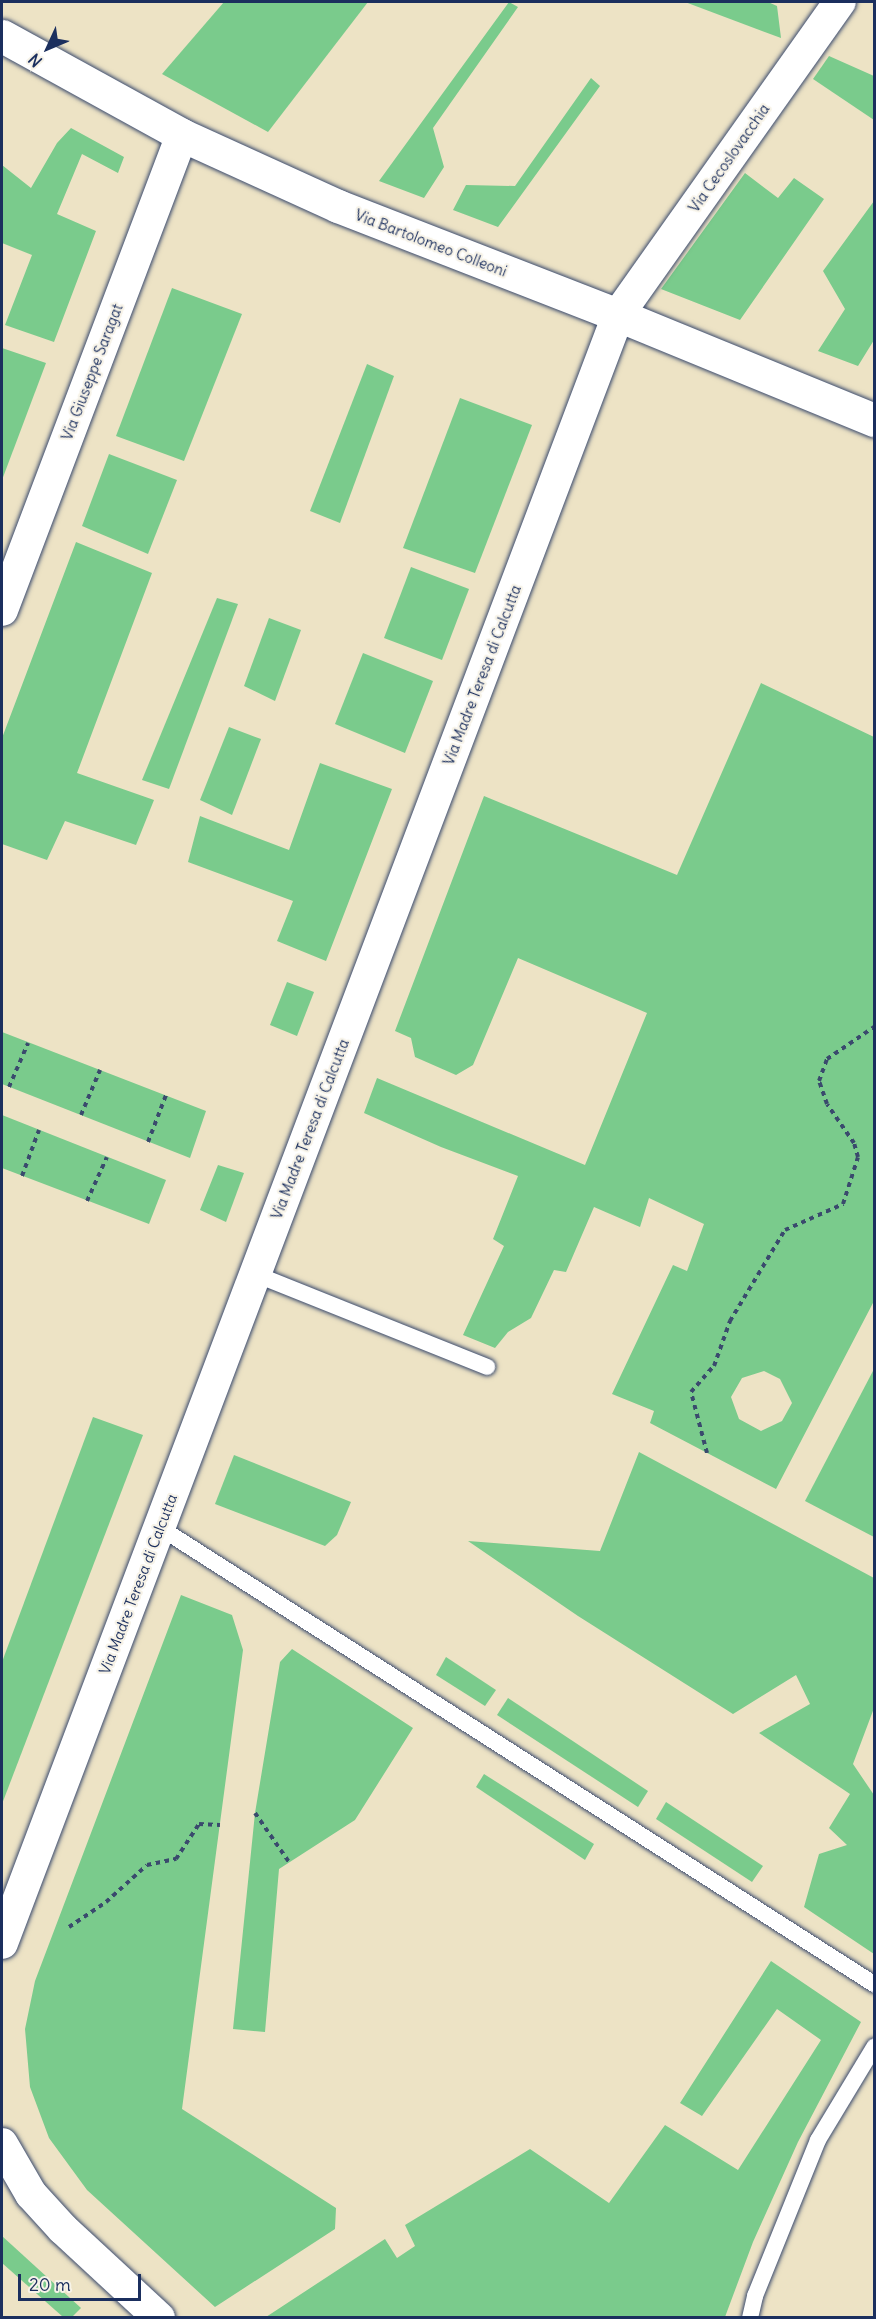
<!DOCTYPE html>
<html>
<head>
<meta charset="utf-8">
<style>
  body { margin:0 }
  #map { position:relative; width:876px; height:2319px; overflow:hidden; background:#ede3c5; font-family:Delius,sans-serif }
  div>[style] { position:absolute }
  .green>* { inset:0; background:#7acb8c }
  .path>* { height:4px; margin-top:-2px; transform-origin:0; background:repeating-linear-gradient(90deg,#3a4a6d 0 4.5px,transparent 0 9px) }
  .roads { filter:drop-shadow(0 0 2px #3a4a6d) drop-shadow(0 0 2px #3a4a6d) }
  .lane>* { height:16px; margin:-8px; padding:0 8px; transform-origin:8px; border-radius:8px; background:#fff }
  .street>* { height:32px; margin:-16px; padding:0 16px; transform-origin:16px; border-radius:16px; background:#fff }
  .secondary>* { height:33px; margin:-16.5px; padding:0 16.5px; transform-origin:16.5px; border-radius:16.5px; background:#fff }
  span { translate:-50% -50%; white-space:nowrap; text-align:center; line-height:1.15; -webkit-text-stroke:4.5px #f7f3e8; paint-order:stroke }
  .street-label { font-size:15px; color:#1b2f5e }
  .frame { position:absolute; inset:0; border:3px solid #1b2f5e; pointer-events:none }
  .north { position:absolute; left:18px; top:18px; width:60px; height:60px; -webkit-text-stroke:4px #f7f3e8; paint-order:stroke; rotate:226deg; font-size:16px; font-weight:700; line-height:24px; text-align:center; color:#1b2f5e }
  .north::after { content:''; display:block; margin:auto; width:21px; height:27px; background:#1b2f5e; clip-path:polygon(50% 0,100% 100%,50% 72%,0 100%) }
  .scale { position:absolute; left:18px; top:2274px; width:123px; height:27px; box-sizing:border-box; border:3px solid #1b2f5e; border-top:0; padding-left:8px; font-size:18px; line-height:21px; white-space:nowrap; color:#1b2f5e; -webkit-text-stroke:4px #f7f3e8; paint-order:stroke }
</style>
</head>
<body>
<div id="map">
  <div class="green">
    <div style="clip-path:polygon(224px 2px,368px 2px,268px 132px,162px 74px)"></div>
    <div style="clip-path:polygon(509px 2px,518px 7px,433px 128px,444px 167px,424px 198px,379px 181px)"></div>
    <div style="clip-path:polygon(685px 2px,768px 2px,777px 6px,781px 38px)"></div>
    <div style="clip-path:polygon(829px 56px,874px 76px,874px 120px,813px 79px)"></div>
    <div style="clip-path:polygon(591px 78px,600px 86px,498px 227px,453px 210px,466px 185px,515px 186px)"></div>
    <div style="clip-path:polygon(71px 128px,124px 157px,118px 173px,82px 154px,57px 214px,96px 231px,54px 342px,5px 325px,32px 255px,2px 243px,2px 165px,31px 188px,57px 143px)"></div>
    <div style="clip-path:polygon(745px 173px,778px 198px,794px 178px,824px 199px,740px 320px,661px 289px)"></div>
    <div style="clip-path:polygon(874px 201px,874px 340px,858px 366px,818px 351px,845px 309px,823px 271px)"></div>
    <div style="clip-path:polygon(172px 288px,242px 314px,184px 461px,116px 436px)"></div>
    <div style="clip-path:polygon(2px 348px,46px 363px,2px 480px)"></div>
    <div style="clip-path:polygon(367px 364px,394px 376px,340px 523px,310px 511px)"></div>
    <div style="clip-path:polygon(460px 398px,532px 425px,475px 573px,403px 548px)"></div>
    <div style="clip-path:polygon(109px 454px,177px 480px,148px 554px,82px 526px)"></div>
    <div style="clip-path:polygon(76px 542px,152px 573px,77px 773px,154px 800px,136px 845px,65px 821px,47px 860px,2px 844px,2px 738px)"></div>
    <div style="clip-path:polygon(411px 567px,469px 589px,442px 660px,384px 638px)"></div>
    <div style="clip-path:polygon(217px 598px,238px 604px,169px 789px,142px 780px)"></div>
    <div style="clip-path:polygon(269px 618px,301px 630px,275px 701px,244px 686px)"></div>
    <div style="clip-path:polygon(363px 653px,433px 681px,405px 753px,335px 724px)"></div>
    <div style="clip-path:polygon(evenodd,761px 683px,874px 737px,874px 1301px,776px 1489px,650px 1423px,654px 1411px,612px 1394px,673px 1265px,687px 1271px,704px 1224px,649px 1198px,640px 1227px,594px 1207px,566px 1272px,554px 1270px,531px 1318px,508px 1332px,495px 1348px,463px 1335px,504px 1246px,493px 1239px,518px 1176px,441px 1147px,364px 1113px,377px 1078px,585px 1165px,647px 1013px,518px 958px,473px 1065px,456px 1075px,415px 1057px,411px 1038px,395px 1031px,484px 796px,677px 875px,761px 683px,764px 1371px,780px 1379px,792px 1403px,782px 1421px,761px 1431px,739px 1419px,731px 1397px,742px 1378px,764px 1371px)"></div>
    <div style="clip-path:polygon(229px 727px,261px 739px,232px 815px,200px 800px)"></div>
    <div style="clip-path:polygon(320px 763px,392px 789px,326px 961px,277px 941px,293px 901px,188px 862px,200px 816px,289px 850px)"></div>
    <div style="clip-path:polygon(287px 982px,314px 992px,297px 1036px,270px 1025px)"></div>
    <div style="clip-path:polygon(2px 1032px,206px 1111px,190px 1158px,2px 1084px)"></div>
    <div style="clip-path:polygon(2px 1115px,166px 1180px,149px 1224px,2px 1168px)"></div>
    <div style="clip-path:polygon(218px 1165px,244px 1173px,226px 1222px,200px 1210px)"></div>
    <div style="clip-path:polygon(874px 1369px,874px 1537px,805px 1501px)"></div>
    <div style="clip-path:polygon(93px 1417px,143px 1435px,2px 1804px,2px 1662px)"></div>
    <div style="clip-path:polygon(639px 1452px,874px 1578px,874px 1708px,853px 1764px,874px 1795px,874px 1954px,804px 1907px,819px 1854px,847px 1845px,829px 1828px,850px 1794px,759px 1733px,810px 1704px,796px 1675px,733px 1714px,578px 1616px,468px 1541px,600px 1551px)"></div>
    <div style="clip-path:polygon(234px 1455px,351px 1502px,337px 1535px,325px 1546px,215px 1504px)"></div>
    <div style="clip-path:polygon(181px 1595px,232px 1615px,243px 1650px,182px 2109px,336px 2208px,335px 2229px,215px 2307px,87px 2190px,49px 2138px,30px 2087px,25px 2029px,35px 1981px)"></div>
    <div style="clip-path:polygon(292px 1649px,413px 1728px,355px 1820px,279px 1869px,265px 2032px,233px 2029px,255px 1813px,280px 1662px)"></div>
    <div style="clip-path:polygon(446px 1657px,496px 1690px,485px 1706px,436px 1675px)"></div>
    <div style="clip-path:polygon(508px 1698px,648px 1791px,638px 1807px,497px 1715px)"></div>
    <div style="clip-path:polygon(484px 1774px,594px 1844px,585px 1860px,476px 1787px)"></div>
    <div style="clip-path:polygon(666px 1802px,763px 1866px,752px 1882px,656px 1819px)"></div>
    <div style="clip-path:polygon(771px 1961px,861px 2022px,798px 2142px,753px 2242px,725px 2317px,266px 2317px,385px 2239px,397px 2258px,415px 2246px,405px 2225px,530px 2149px,609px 2203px,665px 2125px,738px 2170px,821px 2040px,777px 2009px,702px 2116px,680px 2103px)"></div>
    <div style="clip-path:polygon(2px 2236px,81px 2308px,72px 2317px,63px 2317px,2px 2263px)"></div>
  </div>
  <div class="path">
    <div style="left:9px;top:1087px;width:48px;rotate:-66.6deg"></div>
    <div style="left:81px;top:1115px;width:49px;rotate:-67.1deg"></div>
    <div style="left:148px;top:1142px;width:50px;rotate:-69deg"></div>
    <div style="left:22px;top:1176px;width:49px;rotate:-69.7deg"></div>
    <div style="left:87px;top:1201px;width:48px;rotate:-65.6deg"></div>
    <div style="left:707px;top:1453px;width:63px;rotate:-104.7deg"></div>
    <div style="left:691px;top:1392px;width:35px;rotate:-49deg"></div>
    <div style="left:714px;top:1366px;width:48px;rotate:-70.4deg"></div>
    <div style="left:730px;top:1321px;width:106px;rotate:-58.9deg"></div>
    <div style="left:785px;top:1230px;width:64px;rotate:-24.1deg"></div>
    <div style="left:843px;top:1204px;width:49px;rotate:-72.3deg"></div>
    <div style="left:858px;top:1157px;width:15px;rotate:-106deg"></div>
    <div style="left:854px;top:1143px;width:47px;rotate:-124.7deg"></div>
    <div style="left:827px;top:1104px;width:24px;rotate:-109deg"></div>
    <div style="left:819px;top:1081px;width:23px;rotate:-70deg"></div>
    <div style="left:827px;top:1059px;width:57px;rotate:-34.2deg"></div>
    <div style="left:255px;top:1813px;width:60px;rotate:55.2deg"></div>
    <div style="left:69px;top:1927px;width:45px;rotate:-34deg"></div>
    <div style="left:106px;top:1902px;width:55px;rotate:-42.1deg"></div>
    <div style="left:147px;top:1865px;width:30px;rotate:-12deg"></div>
    <div style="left:176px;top:1859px;width:42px;rotate:-56.7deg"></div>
    <div style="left:199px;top:1824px;width:21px;rotate:3deg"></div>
  </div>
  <div class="roads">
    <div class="lane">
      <div style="left:255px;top:1274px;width:250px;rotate:21.8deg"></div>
      <div style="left:159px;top:1527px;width:849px;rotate:32.59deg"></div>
      <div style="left:750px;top:2318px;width:23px;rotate:-77deg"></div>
      <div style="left:755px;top:2296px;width:168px;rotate:-68deg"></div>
      <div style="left:818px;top:2140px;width:109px;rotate:-58.9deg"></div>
    </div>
    <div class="street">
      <div style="left:2px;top:610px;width:508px;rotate:-69.25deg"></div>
      <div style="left:2px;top:1943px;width:1741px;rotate:-69.27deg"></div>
      <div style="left:618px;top:315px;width:384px;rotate:-54.7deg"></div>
      <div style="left:2px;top:2144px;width:58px;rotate:59.9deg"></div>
      <div style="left:31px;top:2194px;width:47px;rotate:47.6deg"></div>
      <div style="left:63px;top:2229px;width:131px;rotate:42.8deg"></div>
    </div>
    <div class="secondary">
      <div style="left:2px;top:36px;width:205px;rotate:28.8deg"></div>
      <div style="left:182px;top:135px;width:171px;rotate:24.5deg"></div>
      <div style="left:338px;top:206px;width:300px;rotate:21.3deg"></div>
      <div style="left:618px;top:315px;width:277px;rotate:22.3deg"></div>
    </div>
  </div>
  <div class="street-label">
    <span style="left:729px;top:158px;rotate:-55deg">Via Cecoslovacchia</span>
    <span style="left:431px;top:243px;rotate:21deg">Via Bartolomeo Colleoni</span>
    <span style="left:92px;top:372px;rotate:-69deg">Via Giuseppe Saragat</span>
    <span style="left:482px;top:675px;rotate:-69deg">Via Madre Teresa di Calcutta</span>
    <span style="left:310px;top:1129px;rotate:-69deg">Via Madre Teresa di Calcutta</span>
    <span style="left:138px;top:1584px;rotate:-69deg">Via Madre Teresa di Calcutta</span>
  </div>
  <div class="frame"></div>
  <div class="north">N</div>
  <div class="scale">20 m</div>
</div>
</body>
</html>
